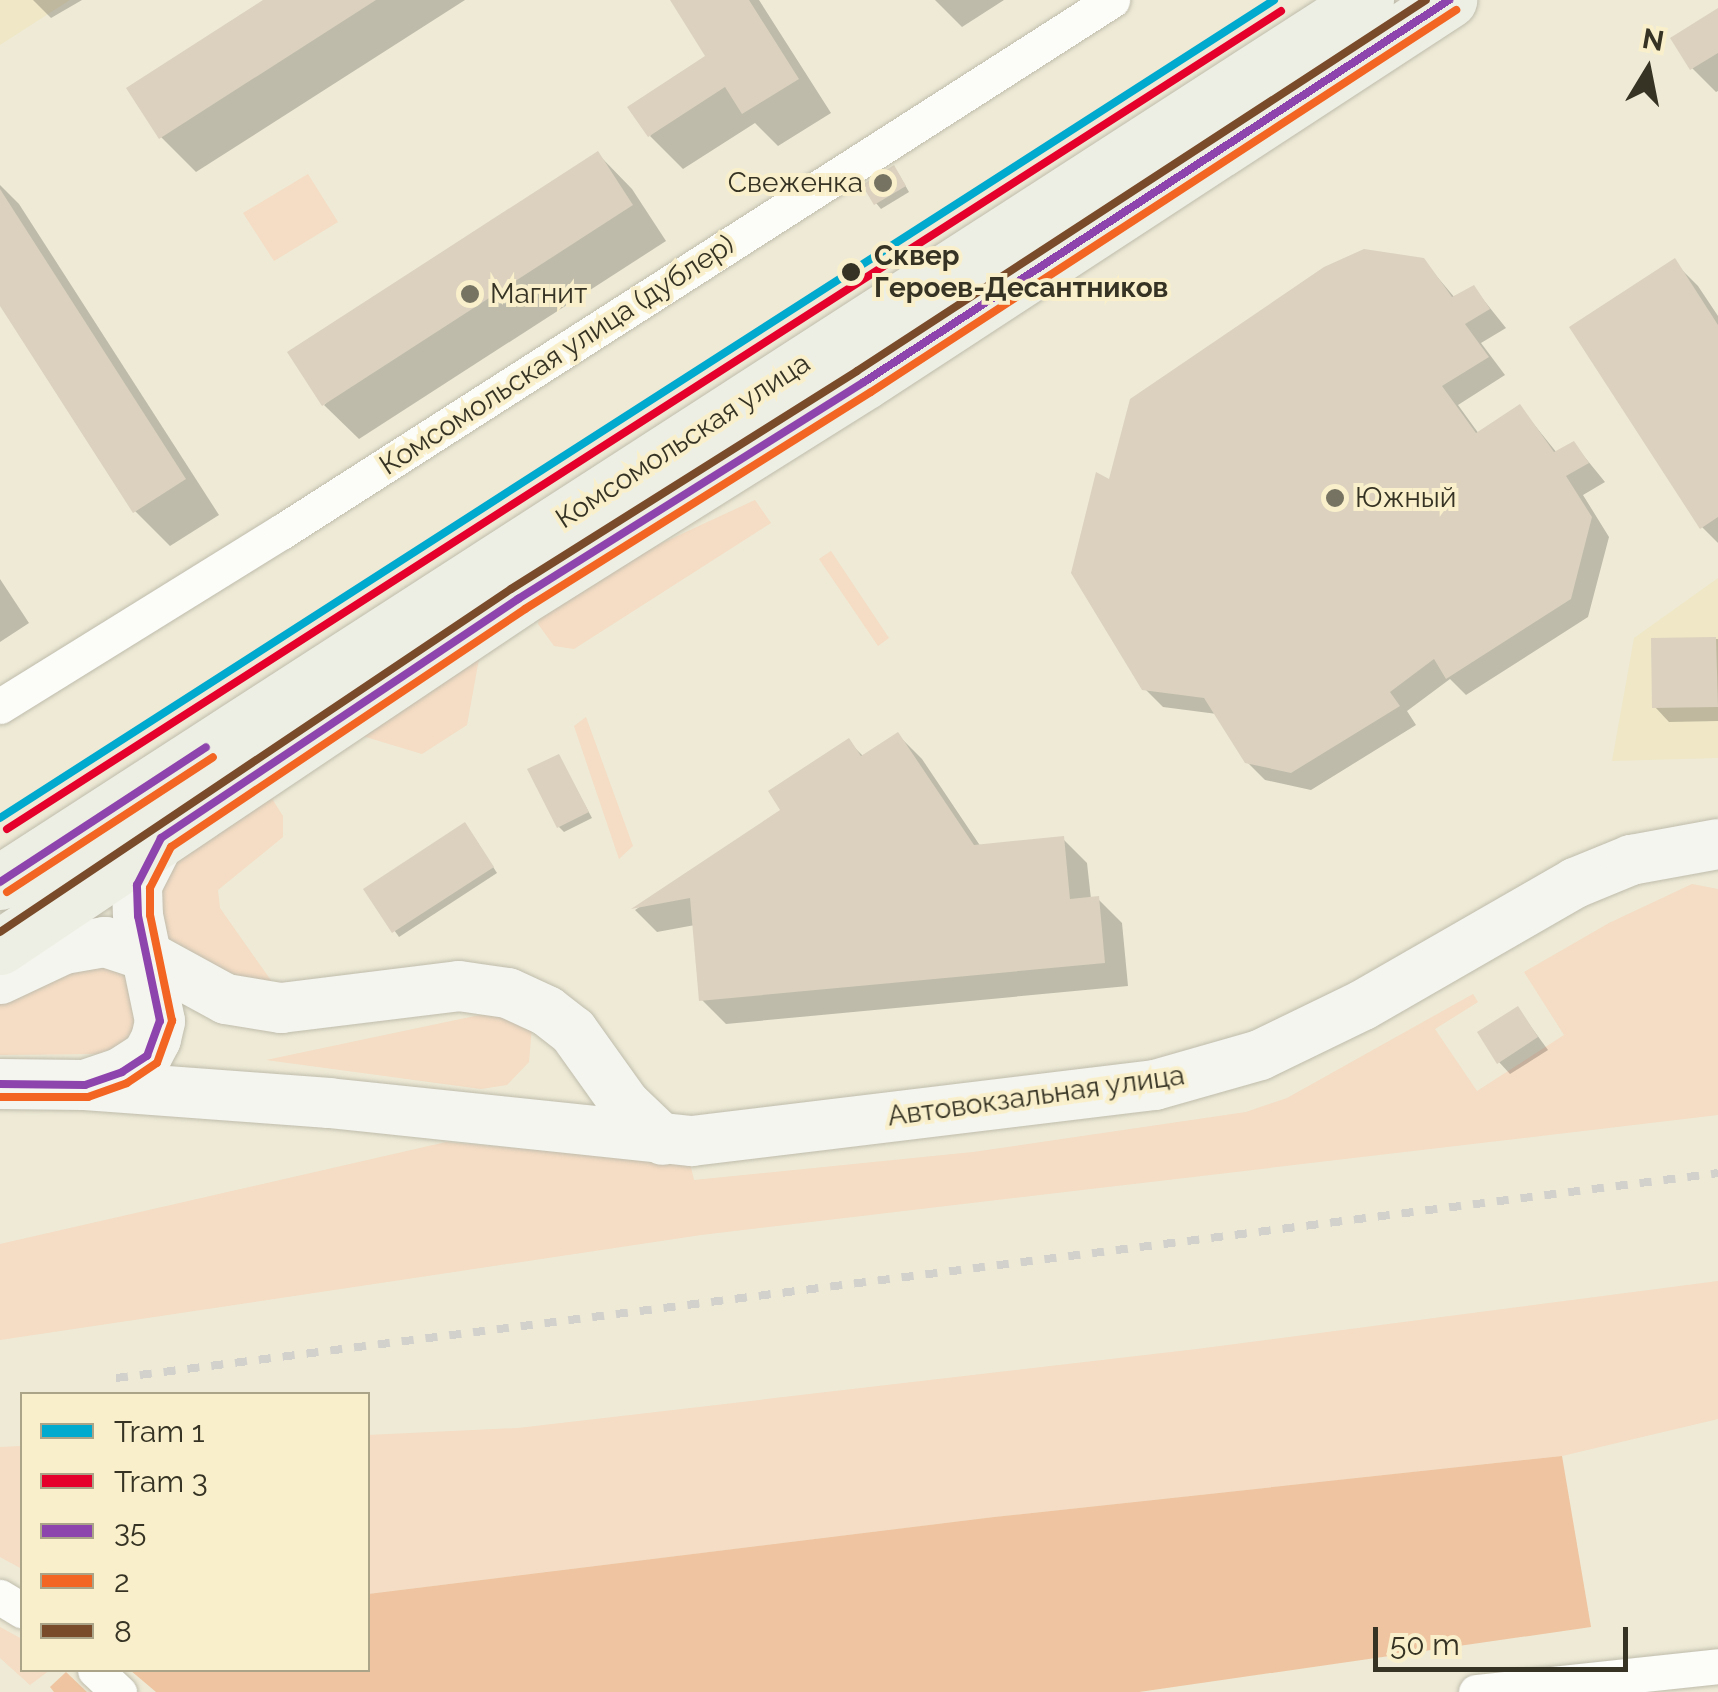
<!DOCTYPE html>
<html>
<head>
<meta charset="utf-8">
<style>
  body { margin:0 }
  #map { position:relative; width:1718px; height:1692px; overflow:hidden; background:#eeead6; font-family:Raleway,sans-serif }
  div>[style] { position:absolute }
  .built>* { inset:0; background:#efe7c6 }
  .green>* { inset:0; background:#f5dcc4 }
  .forest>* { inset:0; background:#efc4a0 }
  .shadow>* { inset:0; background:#0003 }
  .building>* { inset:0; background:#dbd1be }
  .roads { filter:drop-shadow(0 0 2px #bfbcac) drop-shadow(0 0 2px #bfbcac) }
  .street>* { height:35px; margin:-17.5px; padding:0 17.5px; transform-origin:17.5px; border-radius:17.5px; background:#fcfcf9 }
  .secondary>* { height:50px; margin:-25px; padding:0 25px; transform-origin:25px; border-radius:25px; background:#f5f5ef }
  .primary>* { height:55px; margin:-27.5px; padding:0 27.5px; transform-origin:27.5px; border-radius:27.5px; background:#eeefe4 }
  .rail>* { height:8px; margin-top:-4px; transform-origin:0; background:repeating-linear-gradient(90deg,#d3d1cc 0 12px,transparent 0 24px) }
  .bus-1>* { height:8px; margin:-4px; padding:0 4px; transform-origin:4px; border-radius:4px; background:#8e44ad }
  .bus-2>* { height:8px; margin:-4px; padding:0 4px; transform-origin:4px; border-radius:4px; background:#f26522 }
  .bus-3>* { height:8px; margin:-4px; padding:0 4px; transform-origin:4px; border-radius:4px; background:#7a4b2a }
  .tram-1>* { height:8px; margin:-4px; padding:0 4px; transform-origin:4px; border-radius:4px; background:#00a9ce }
  .tram-2>* { height:8px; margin:-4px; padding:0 4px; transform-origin:4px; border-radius:4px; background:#e4002b }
  .dots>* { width:28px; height:28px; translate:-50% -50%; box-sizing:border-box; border:5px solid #f9f0cb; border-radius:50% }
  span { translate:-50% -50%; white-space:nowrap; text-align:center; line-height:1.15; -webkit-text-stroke:8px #f9f0cb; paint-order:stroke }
  .poi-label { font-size:28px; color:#363324 }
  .right { translate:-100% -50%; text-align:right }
  .left { translate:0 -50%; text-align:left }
  .stop-label { font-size:28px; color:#363324; font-weight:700 }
  .street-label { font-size:28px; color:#363324 }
  .legend { position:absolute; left:20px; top:1392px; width:350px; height:280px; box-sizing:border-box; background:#f9f0cb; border:2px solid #aba488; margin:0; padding:12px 18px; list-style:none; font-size:30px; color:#363324 }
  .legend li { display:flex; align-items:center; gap:20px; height:50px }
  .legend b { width:50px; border:2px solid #aba488 }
  .north { position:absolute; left:1598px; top:20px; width:100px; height:100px; -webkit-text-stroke:8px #f9f0cb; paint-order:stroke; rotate:10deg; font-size:28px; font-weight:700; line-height:40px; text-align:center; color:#363324 }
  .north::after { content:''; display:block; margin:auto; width:35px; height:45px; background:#363324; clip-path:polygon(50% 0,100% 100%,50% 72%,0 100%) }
  .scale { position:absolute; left:1373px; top:1627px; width:255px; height:45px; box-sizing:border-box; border:5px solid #363324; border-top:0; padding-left:12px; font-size:30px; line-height:35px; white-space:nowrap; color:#363324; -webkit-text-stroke:8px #f9f0cb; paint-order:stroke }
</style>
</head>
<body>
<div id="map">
  <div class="built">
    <div style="clip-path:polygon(0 0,70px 0,0 45px)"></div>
    <div style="clip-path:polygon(1718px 578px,1718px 758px,1612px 761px,1634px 638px)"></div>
  </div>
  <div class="green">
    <div style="clip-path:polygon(308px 174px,338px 222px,274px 261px,243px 213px)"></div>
    <div style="clip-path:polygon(755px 500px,771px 523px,574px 649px,554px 646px,538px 624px,542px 605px,580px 581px)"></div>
    <div style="clip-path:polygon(831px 551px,889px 638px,878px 646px,819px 559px)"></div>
    <div style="clip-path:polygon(482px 642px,467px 725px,422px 754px,346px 731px)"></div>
    <div style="clip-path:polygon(586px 717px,633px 846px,619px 859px,574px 726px)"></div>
    <div style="clip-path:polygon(264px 786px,283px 816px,283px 837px,218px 890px,220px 908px,277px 989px,191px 968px,160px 932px,155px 874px)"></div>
    <div style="clip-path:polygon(1692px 884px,1718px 889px,1718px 1115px,701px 1235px,0 1340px,0 1244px,446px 1142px,690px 1163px,694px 1180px,973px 1152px,1246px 1112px,1287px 1098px,1473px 994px,1478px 1002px,1435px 1029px,1477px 1091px,1564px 1035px,1524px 972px,1609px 923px)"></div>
    <div style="clip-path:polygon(82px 960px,135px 974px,137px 1029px,120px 1045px,99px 1054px,0 1055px,0 995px)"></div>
    <div style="clip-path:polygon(508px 1009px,532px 1026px,529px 1062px,507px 1085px,481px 1089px,266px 1060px)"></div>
    <div style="clip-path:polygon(1718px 1281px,1718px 1419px,1562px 1456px,994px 1517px,368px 1594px,368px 1435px,518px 1428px,1197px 1349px)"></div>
    <div style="clip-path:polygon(22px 1446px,22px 1569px,0 1557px,0 1447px)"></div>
    <div style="clip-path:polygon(0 1627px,22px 1639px,22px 1670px,50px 1670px,30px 1685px,0 1658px)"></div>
  </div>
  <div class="forest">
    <div style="clip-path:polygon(1562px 1456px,1591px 1627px,1139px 1692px,156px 1692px,130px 1670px,368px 1670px,368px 1594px,994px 1517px)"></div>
    <div style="clip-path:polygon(66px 1672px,87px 1692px,54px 1692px,50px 1687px)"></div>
  </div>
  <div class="shadow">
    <div style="clip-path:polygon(33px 0,82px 0,51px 18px)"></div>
    <div style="clip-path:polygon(268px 0,465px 0,196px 172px,161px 137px)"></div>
    <div style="clip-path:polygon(673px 0,759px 0,831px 113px,778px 146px,755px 123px,683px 169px,650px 136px,709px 56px)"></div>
    <div style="clip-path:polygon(935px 0,1004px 0,962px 27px)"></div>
    <div style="clip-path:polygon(1718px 11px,1718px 91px,1716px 92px,1692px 68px)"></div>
    <div style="clip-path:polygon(598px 154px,632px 189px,666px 241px,359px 439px,324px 405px)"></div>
    <div style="clip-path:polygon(898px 173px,909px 192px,881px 209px,876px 203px)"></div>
    <div style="clip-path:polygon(0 185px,19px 204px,219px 515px,170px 546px,135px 511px,0 302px)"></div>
    <div style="clip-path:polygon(1423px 260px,1455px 298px,1474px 288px,1506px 328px,1481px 343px,1505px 375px,1458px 405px,1479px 434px,1520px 407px,1557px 453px,1574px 444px,1605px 482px,1583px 495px,1609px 537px,1588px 617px,1466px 695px,1450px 679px,1407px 711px,1416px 725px,1311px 790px,1265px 780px,1246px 761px,1217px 714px,1163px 707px,1144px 688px,1111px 483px)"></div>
    <div style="clip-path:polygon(1674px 262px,1698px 286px,1718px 316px,1718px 543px,1702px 527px)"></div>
    <div style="clip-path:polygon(0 579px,29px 623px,0 642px)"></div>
    <div style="clip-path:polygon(1718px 639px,1718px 721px,1669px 722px,1655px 707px,1653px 640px)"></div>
    <div style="clip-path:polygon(898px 735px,922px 759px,981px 847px,1063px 839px,1087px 863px,1091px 899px,1098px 899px,1122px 923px,1128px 986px,726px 1024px,702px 1000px,695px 925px,657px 932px,635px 910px,784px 811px,848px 741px,864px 757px)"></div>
    <div style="clip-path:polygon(559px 757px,592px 818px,564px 832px,559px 827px)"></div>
    <div style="clip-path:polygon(470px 831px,497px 873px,399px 937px,366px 890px)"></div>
    <div style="clip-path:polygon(1518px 1009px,1548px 1050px,1510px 1074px,1499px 1062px)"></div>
  </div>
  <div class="building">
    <div style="clip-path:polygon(263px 0,376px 0,159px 139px,126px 88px)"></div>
    <div style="clip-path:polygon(670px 0,749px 0,799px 79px,742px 114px,725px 87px,648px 137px,627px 107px,705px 56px)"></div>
    <div style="clip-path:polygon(1718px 8px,1718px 53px,1690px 70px,1670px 38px)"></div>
    <div style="clip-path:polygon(598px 151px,633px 205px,322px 406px,287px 352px)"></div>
    <div style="clip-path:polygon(894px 165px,906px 186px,874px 205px,862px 185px)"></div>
    <div style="clip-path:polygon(0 189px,186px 479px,133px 513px,0 306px)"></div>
    <div style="clip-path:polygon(1364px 249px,1424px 258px,1452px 297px,1474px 285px,1490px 309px,1465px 324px,1489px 357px,1442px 386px,1476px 433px,1520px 404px,1554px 452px,1574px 441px,1589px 463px,1566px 476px,1592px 517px,1571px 599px,1446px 679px,1434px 659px,1390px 692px,1400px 706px,1291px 773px,1245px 763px,1204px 698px,1142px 690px,1071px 573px,1096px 472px,1109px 479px,1130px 399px,1324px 267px)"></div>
    <div style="clip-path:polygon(1675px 258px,1718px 325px,1718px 517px,1700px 529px,1569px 327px)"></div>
    <div style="clip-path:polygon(1716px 637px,1718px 707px,1652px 708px,1651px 638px)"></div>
    <div style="clip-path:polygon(898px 732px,974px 845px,1064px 836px,1070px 899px,1099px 896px,1105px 963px,699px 1001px,690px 898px,631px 909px,780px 810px,768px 791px,849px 738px,861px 756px)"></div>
    <div style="clip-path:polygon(559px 754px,589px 812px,557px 828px,527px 769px)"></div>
    <div style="clip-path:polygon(465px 822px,494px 867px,392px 933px,363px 889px)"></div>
    <div style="clip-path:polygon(1518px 1006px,1538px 1037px,1497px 1064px,1477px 1032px)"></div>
  </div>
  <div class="roads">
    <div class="street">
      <div style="left:0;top:706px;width:331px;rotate:-31.8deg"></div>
      <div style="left:281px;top:532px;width:987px;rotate:-32.63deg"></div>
      <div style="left:0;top:1597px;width:26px;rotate:31deg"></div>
      <div style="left:95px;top:1670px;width:33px;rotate:43deg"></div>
      <div style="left:1476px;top:1692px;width:243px;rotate:-6.1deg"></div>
    </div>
    <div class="secondary">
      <div style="left:0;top:979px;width:71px;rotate:-25.1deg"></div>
      <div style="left:64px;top:949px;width:42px;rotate:-9.7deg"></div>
      <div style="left:105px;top:942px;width:44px;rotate:18.4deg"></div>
      <div style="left:147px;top:956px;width:90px;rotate:28.6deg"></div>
      <div style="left:226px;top:999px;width:56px;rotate:9.3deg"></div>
      <div style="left:281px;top:1008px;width:179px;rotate:-7deg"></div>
      <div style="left:459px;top:986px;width:49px;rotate:8.1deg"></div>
      <div style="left:508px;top:993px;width:43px;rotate:24.8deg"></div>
      <div style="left:547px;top:1011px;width:33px;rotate:38deg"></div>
      <div style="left:573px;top:1031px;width:90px;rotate:54.5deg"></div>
      <div style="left:625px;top:1104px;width:52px;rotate:43.5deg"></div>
      <div style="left:0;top:1084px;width:85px;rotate:0.7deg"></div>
      <div style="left:85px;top:1085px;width:245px;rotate:4.2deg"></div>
      <div style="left:329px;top:1103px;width:365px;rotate:6deg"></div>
      <div style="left:692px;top:1141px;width:466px;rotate:-6.9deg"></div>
      <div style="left:1155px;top:1085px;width:109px;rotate:-15.9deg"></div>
      <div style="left:1260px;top:1055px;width:114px;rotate:-25.9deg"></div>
      <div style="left:1363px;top:1005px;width:245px;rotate:-29.9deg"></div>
      <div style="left:1575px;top:883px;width:61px;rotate:-22.3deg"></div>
      <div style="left:1631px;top:860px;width:88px;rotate:-10.4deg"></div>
      <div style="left:85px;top:1085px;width:39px;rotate:-19deg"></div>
      <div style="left:122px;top:1072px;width:30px;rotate:-33deg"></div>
      <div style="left:147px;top:1056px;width:19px;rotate:-62deg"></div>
      <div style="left:156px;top:1039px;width:18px;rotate:-77deg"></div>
      <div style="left:160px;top:1021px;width:107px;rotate:-101.8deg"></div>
      <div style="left:138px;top:916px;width:31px;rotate:-92deg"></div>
      <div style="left:137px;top:885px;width:53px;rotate:-62.9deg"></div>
    </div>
    <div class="primary">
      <div style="left:0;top:882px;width:1626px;rotate:-32.85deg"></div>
      <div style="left:0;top:947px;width:624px;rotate:-33.89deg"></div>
      <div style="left:518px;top:599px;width:408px;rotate:-32.1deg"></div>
      <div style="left:864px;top:382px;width:699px;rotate:-33.14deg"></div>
    </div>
  </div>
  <div class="rail">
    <div style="left:116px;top:1378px;width:1615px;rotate:-7.29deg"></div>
  </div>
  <div class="bus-1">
    <div style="left:0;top:882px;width:246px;rotate:-33.2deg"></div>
    <div style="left:0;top:1084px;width:85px;rotate:0.7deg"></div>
    <div style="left:85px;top:1085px;width:39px;rotate:-19deg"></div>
    <div style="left:122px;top:1072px;width:30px;rotate:-33deg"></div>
    <div style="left:147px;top:1056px;width:37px;rotate:-70deg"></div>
    <div style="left:160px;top:1021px;width:107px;rotate:-101.8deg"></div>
    <div style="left:138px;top:916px;width:31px;rotate:-92deg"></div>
    <div style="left:137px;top:885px;width:53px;rotate:-62.9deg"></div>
    <div style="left:161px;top:838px;width:430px;rotate:-33.8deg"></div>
    <div style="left:518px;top:599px;width:408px;rotate:-32.1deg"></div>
    <div style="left:864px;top:382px;width:699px;rotate:-33.14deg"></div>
  </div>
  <div class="bus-2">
    <div style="left:7px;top:892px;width:246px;rotate:-33.2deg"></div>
    <div style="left:0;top:1097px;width:88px"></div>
    <div style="left:88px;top:1097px;width:41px;rotate:-19.7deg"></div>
    <div style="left:127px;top:1083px;width:36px;rotate:-34deg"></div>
    <div style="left:157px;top:1063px;width:45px;rotate:-70.3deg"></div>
    <div style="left:172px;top:1021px;width:108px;rotate:-101.7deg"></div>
    <div style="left:150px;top:915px;width:27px;rotate:-90deg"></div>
    <div style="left:150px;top:888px;width:46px;rotate:-62.9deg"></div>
    <div style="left:171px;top:847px;width:427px;rotate:-33.9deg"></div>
    <div style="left:525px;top:609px;width:408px;rotate:-32.1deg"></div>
    <div style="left:871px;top:392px;width:699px;rotate:-33.14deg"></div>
  </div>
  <div class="bus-3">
    <div style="left:0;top:932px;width:615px;rotate:-33.87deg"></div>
    <div style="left:511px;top:589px;width:409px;rotate:-32.2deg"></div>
    <div style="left:857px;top:371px;width:679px;rotate:-33.11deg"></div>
  </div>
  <div class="tram-1">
    <div style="left:0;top:818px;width:1514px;rotate:-32.7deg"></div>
  </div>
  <div class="tram-2">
    <div style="left:7px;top:829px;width:1514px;rotate:-32.7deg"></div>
  </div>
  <div class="dots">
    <div style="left:883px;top:183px;background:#767362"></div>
    <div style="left:851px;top:272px;background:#363324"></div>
    <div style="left:470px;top:294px;background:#767362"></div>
    <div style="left:1335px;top:498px;background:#767362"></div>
  </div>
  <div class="poi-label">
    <span class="right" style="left:863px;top:183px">Свеженка</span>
    <span class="left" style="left:490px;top:294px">Магнит</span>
    <span class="left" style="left:1355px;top:498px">Южный</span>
  </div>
  <div class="stop-label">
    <span class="left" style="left:874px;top:272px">Сквер<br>Героев-Десантников</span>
  </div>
  <div class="street-label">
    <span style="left:557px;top:355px;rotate:-33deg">Комсомольская улица (дублер)</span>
    <span style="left:683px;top:441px;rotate:-33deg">Комсомольская улица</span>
    <span style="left:1036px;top:1096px;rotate:-8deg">Автовокзальная улица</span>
  </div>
  <ul class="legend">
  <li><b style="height:12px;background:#00a9ce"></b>Tram 1</li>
  <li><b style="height:12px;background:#e4002b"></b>Tram 3</li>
  <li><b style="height:12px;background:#8e44ad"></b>35</li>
  <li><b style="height:12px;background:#f26522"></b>2</li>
  <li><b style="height:12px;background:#7a4b2a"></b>8</li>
  </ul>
  <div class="north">N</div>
  <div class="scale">50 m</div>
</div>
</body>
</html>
